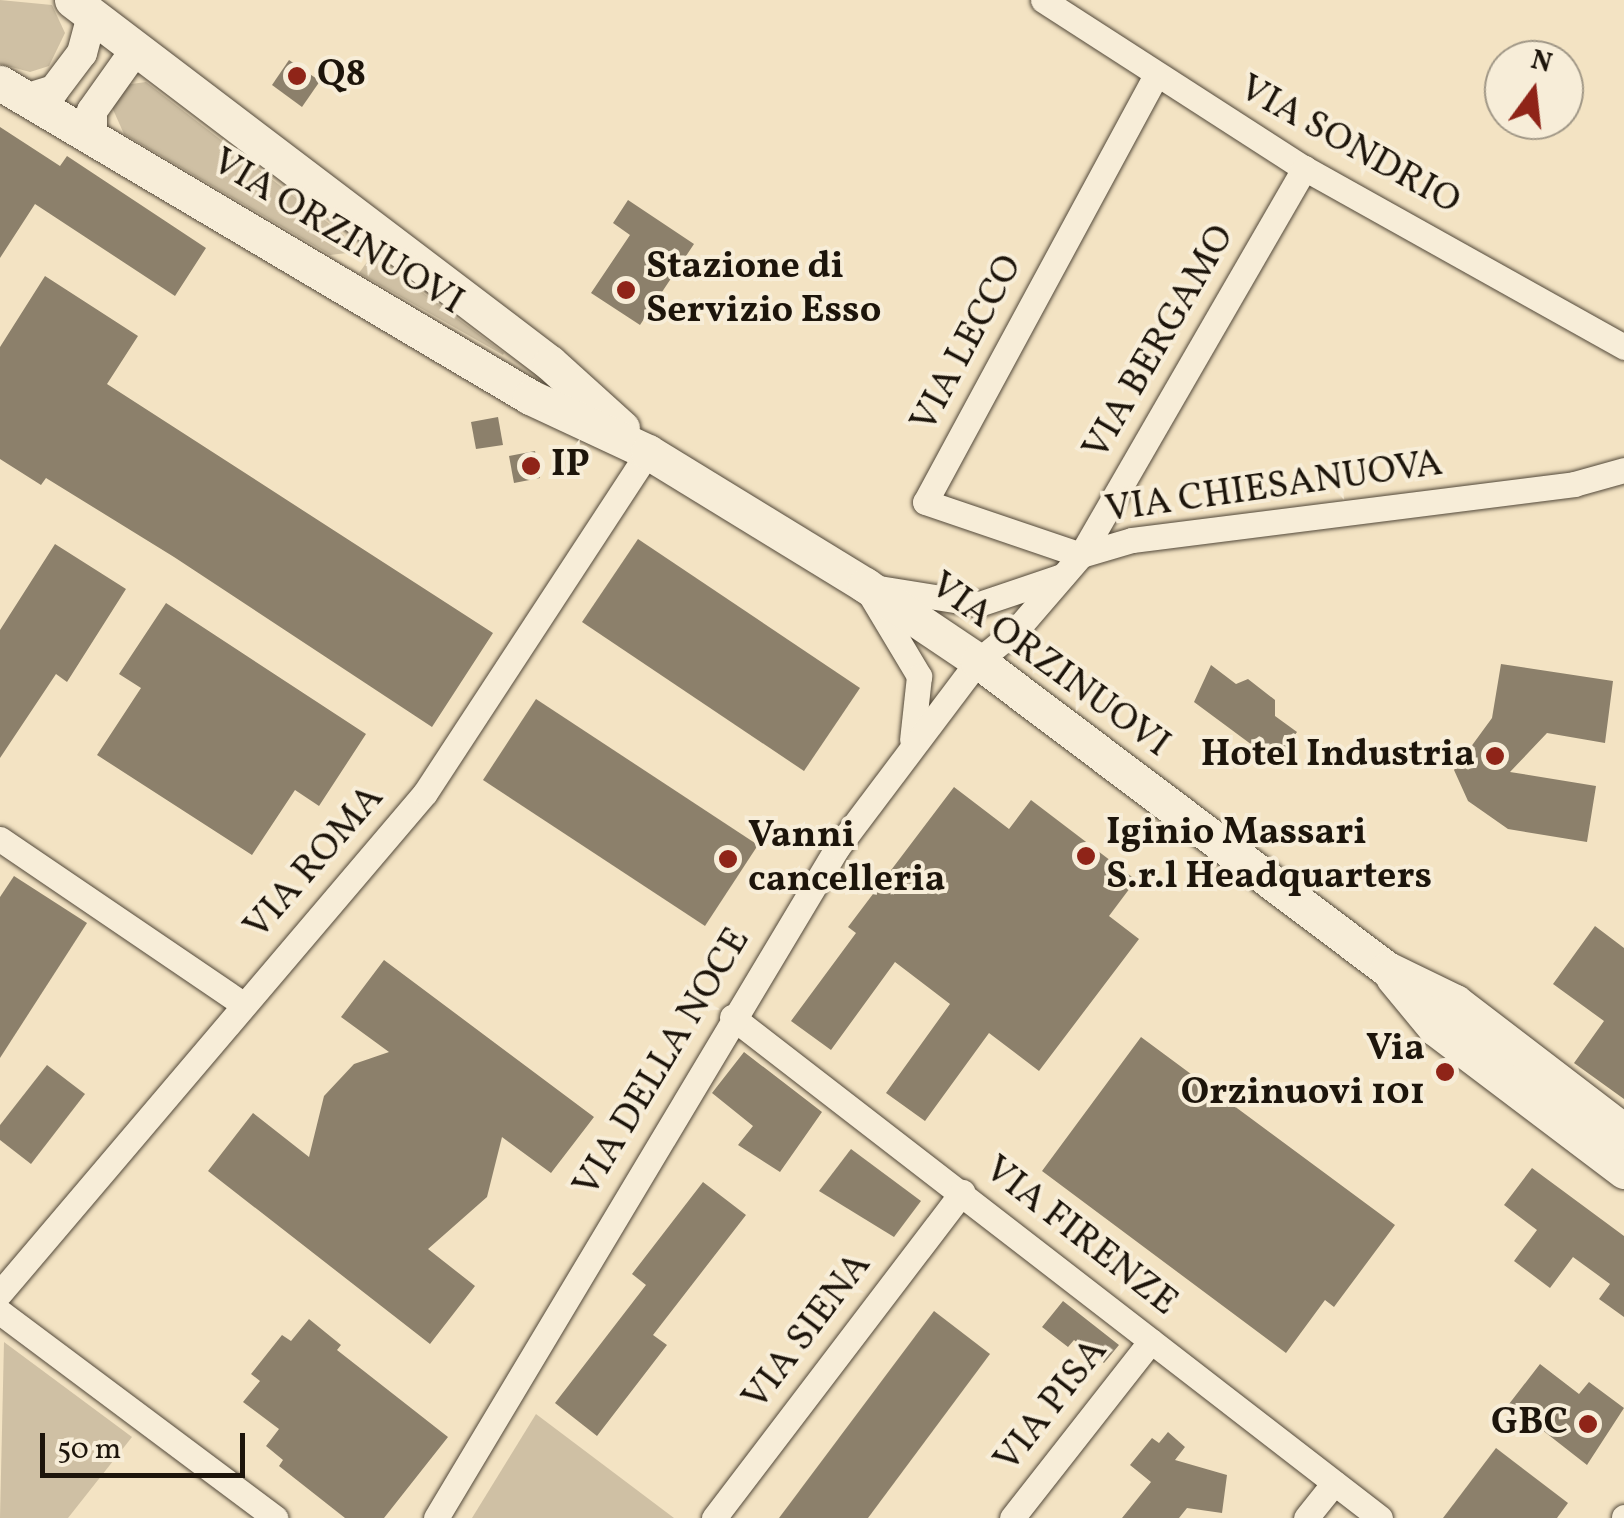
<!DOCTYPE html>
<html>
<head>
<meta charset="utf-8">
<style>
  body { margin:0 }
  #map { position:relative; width:1624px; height:1518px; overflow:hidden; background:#f3e3c3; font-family:Vollkorn,serif }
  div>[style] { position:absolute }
  .green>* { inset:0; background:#cfc0a4 }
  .building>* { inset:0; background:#8c806b }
  .roads { filter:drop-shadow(0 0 2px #524839) drop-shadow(0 0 2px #524839) }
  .minor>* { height:25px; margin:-12.5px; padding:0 12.5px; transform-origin:12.5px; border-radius:12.5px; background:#f7edd8 }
  .tertiary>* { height:30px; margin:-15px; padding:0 15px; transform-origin:15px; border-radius:15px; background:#f7edd8 }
  .secondary>* { height:35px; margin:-17.5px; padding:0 17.5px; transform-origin:17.5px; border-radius:17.5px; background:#f7edd8 }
  .dots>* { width:28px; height:28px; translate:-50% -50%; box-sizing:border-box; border:5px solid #f7edd8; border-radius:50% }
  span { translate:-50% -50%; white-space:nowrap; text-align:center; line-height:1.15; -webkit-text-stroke:8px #f7edd8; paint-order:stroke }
  .poi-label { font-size:38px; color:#1d150b; font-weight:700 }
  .left { translate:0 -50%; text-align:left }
  .right { translate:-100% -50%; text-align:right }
  .street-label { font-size:38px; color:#1d150b }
  .north { position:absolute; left:1484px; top:40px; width:100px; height:100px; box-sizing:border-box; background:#f7edd8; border:2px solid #a09786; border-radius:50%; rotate:15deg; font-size:28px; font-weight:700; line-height:40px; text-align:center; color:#1d150b }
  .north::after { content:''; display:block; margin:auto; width:35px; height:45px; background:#8f2418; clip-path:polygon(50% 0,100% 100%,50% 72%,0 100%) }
  .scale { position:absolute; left:40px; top:1433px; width:205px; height:45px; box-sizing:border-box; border:5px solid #1d150b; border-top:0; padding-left:12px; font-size:30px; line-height:35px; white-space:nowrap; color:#1d150b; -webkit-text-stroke:8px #f7edd8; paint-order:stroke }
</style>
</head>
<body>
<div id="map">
  <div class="green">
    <div style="clip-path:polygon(0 0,52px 5px,65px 33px,49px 66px,30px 72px,0 64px)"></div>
    <div style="clip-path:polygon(146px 82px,344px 235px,347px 253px,330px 255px,124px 134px,111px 105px,124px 85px)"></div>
    <div style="clip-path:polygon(372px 255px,504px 353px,503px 355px,359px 273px)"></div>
    <div style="clip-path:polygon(4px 1342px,132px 1437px,68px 1518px,0 1518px)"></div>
    <div style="clip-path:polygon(536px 1414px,674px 1518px,472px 1518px)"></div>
  </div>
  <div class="building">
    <div style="clip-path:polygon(289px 60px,320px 81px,302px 107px,272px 85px)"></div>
    <div style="clip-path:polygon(0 127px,60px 166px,67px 156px,206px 248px,175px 296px,35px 204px,0 258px)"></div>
    <div style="clip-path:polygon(628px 200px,694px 244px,640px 325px,591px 293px,630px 235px,613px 223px)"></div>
    <div style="clip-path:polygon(45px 276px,138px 336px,107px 384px,493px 633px,432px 727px,174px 557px,46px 478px,41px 485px,0 459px,0 347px)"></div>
    <div style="clip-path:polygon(498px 417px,503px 445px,476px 449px,471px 422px)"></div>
    <div style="clip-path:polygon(535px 451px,540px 478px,514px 483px,509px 456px)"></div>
    <div style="clip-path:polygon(638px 539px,860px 688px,804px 771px,582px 622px)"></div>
    <div style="clip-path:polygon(55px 544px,126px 589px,67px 682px,56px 674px,0 758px,0 630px)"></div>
    <div style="clip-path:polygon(166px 603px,366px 734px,319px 806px,295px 790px,252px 855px,97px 755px,141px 688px,119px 674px)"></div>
    <div style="clip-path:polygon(1501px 664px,1613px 681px,1605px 743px,1547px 733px,1510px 772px,1596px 786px,1587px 842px,1508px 829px,1468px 801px,1454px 770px,1492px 718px)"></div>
    <div style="clip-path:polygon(1211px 665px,1236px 684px,1248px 679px,1275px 700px,1275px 716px,1297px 732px,1275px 762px,1194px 702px)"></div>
    <div style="clip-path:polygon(536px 699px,758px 845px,705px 926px,483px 780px)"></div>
    <div style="clip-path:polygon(954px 787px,1009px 829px,1031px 800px,1136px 880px,1109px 916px,1139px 939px,1039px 1071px,989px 1033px,925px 1121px,886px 1093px,950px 1004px,895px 962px,831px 1050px,791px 1021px,856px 933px,848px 927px)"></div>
    <div style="clip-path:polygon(14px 876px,87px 923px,0 1058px,0 897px)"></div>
    <div style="clip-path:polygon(1595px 926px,1624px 948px,1624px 1099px,1574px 1063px,1604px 1021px,1553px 984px)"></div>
    <div style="clip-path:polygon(384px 960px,594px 1117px,551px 1173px,502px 1137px,487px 1197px,428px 1249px,475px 1286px,430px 1344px,208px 1171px,253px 1113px,309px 1157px,324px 1096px,354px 1064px,389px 1052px,341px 1017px)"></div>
    <div style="clip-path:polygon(1141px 1037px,1395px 1225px,1334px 1307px,1325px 1300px,1286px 1353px,1042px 1171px)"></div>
    <div style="clip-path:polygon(744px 1052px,822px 1112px,780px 1172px,738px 1145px,753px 1126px,712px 1093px)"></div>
    <div style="clip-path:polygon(47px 1065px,85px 1094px,31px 1164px,0 1140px,0 1125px)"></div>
    <div style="clip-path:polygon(851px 1149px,921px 1201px,894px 1237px,819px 1191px)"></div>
    <div style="clip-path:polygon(1532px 1168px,1624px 1236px,1624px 1317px,1599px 1299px,1610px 1284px,1573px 1257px,1550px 1288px,1514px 1261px,1537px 1230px,1504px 1205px)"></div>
    <div style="clip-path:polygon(703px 1182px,746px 1215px,653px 1335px,667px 1345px,597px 1436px,555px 1403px,646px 1285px,632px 1274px)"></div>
    <div style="clip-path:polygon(1063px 1301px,1119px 1345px,1104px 1363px,1074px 1340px,1068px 1347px,1042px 1327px)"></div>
    <div style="clip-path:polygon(934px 1311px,990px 1354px,868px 1518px,779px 1518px)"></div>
    <div style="clip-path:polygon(309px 1319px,341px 1345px,337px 1350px,448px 1437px,384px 1518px,345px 1518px,279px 1466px,283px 1460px,266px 1446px,279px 1429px,243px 1402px,260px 1381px,251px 1374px,282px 1335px,291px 1341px)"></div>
    <div style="clip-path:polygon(1540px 1364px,1579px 1394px,1589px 1382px,1624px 1408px,1587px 1465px,1509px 1404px)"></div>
    <div style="clip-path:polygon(1168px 1432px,1185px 1447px,1175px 1460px,1227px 1475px,1222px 1513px,1187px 1508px,1179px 1518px,1122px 1518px,1151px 1482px,1130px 1465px,1152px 1438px,1159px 1443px)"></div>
    <div style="clip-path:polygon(1496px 1448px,1568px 1503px,1557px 1518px,1443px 1518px)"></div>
  </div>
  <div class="roads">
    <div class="minor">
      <div style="left:1043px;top:0;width:310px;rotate:32.8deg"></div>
      <div style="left:1304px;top:168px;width:367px;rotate:29.2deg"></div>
      <div style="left:1155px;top:77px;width:483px;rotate:118.4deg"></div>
      <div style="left:925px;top:502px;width:165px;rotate:18.8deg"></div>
      <div style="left:1081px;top:555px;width:447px;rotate:-60deg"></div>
      <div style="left:879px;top:588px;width:101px;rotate:9.1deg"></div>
      <div style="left:979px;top:604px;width:88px;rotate:-18.6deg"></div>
      <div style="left:870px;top:594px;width:96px;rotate:59.1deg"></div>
      <div style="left:919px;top:676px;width:64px;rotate:96.2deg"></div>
      <div style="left:0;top:839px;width:294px;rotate:34.2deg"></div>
      <div style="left:732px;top:1017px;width:819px;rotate:37.71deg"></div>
      <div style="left:0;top:1293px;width:656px;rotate:-49.64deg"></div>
      <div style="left:425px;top:793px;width:407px;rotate:-56.8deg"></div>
      <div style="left:0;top:1312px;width:344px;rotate:36.8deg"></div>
      <div style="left:436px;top:1518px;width:781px;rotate:-59.1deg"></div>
      <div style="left:837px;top:848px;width:234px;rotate:-53deg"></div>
      <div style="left:978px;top:661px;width:52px;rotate:-39.5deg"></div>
      <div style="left:1018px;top:628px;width:96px;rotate:-49.2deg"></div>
      <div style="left:1081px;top:555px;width:53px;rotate:-16.4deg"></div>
      <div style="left:1132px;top:540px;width:446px;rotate:-7.2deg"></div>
      <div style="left:1574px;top:484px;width:52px;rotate:-15.6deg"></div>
      <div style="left:714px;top:1518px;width:410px;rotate:-52.7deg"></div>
      <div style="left:1012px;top:1518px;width:225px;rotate:-51.9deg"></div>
      <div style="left:1306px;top:1518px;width:45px;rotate:-51.3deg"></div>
      <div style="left:1624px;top:1518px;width:1px;rotate:-90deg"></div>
    </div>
    <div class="tertiary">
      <div style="left:28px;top:98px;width:27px;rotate:-17deg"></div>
      <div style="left:54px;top:90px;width:46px;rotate:-52.9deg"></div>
      <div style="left:82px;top:53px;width:39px;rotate:-75deg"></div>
      <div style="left:92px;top:137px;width:26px;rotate:-90deg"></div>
      <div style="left:92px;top:111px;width:76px;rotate:-54.6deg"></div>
    </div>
    <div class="secondary">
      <div style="left:72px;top:0;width:600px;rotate:37.21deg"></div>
      <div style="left:550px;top:363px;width:97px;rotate:42.1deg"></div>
      <div style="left:0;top:83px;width:616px;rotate:30.64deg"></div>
      <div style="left:530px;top:397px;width:130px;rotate:25deg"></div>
      <div style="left:648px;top:452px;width:255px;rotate:31.5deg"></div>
      <div style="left:865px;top:585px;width:136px;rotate:33.9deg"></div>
      <div style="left:978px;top:661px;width:512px;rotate:36.98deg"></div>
      <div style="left:1387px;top:969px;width:76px;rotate:25.9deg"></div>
      <div style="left:1455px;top:1002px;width:213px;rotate:37.4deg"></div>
      <div style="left:1393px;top:977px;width:66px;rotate:50.5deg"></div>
      <div style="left:1435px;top:1028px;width:237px;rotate:37.1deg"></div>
    </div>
  </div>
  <div class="dots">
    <div style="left:297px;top:76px;background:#8f2418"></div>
    <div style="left:626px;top:290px;background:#8f2418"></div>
    <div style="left:531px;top:466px;background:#8f2418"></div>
    <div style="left:1495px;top:756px;background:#8f2418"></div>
    <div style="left:1086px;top:856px;background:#8f2418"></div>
    <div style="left:728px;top:859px;background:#8f2418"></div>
    <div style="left:1445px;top:1072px;background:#8f2418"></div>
    <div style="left:1588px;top:1424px;background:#8f2418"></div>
  </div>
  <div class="poi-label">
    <span class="left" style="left:317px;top:76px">Q8</span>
    <span class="left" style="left:646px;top:290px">Stazione di<br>Servizio Esso</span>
    <span class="left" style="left:551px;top:466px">IP</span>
    <span class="right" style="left:1475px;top:756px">Hotel Industria</span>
    <span class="left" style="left:1106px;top:856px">Iginio Massari<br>S.r.l Headquarters</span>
    <span class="left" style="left:748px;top:859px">Vanni<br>cancelleria</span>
    <span class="right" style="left:1425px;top:1072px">Via<br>Orzinuovi 101</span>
    <span class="right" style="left:1568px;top:1424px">GBC</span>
  </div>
  <div class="street-label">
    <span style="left:1349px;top:146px;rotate:29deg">VIA SONDRIO</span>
    <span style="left:337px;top:233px;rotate:31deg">VIA ORZINUOVI</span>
    <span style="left:1160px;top:343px;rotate:-60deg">VIA BERGAMO</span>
    <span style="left:968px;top:344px;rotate:-62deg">VIA LECCO</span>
    <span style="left:1274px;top:488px;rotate:-8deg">VIA CHIESANUOVA</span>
    <span style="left:1049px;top:666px;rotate:36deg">VIA ORZINUOVI</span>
    <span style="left:315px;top:863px;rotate:-49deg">VIA ROMA</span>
    <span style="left:663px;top:1063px;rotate:-59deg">VIA DELLA NOCE</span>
    <span style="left:1080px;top:1237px;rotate:38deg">VIA FIRENZE</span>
    <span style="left:808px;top:1332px;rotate:-53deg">VIA SIENA</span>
    <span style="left:1052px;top:1406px;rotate:-52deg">VIA PISA</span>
  </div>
  <div class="north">N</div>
  <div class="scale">50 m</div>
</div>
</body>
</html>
